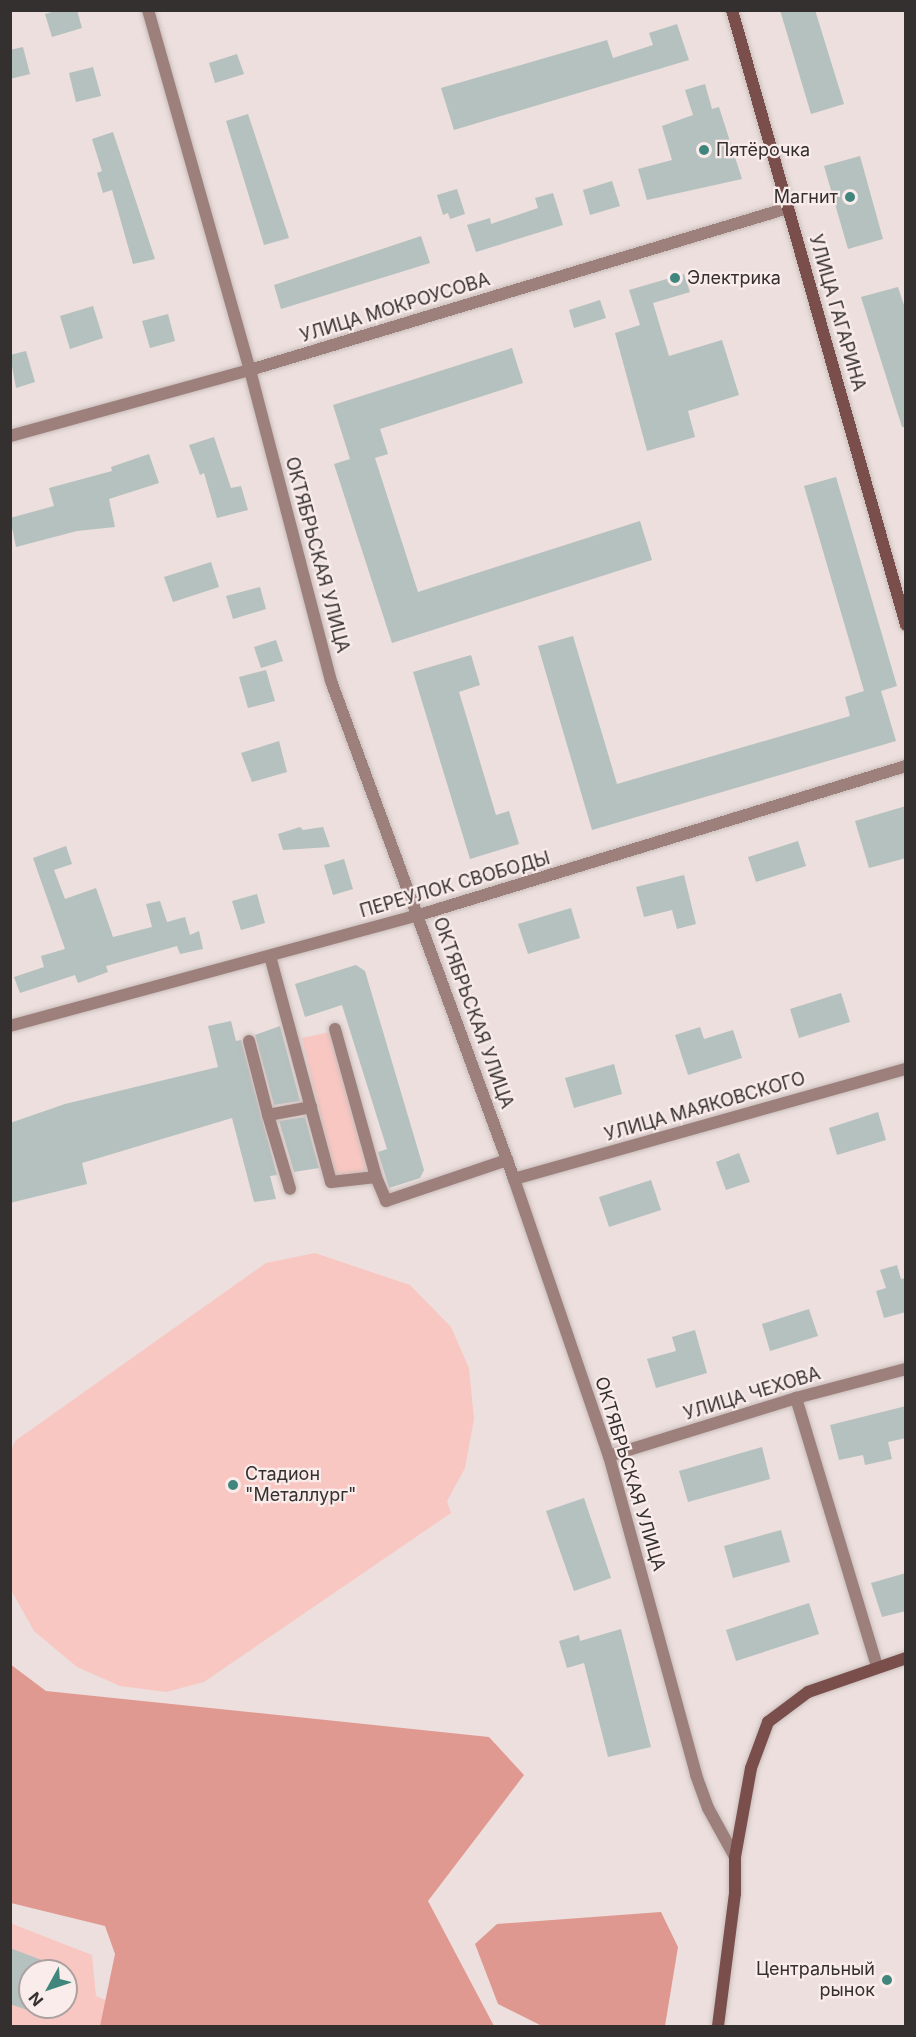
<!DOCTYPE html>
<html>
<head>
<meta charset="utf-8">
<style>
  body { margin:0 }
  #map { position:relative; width:916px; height:2037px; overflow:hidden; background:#ecdfdd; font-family:Inter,sans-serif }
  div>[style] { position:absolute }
  .green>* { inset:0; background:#f9c7c2 }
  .forest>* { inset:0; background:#e09991 }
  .water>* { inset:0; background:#de9890 }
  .building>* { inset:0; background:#b4c1bf }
  .roads { filter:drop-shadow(0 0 2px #c7bcba) drop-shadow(0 0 2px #c7bcba) }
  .street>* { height:12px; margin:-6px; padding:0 6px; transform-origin:6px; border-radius:6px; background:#9d7f7b }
  .secondary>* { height:12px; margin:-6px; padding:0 6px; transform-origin:6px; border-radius:6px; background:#7a4f4b }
  .dots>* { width:16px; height:16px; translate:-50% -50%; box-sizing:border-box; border:3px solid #f9ecea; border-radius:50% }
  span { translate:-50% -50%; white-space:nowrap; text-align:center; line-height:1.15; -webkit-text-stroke:4.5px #f9ecea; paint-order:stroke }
  .poi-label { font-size:18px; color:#353030 }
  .left { translate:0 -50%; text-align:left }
  .right { translate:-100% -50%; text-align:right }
  .street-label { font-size:18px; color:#353030 }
  .frame { position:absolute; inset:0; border:12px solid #353030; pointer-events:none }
  .north { position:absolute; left:18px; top:1959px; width:60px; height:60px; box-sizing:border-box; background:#f9ecea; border:2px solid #aba1a0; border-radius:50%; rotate:230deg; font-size:16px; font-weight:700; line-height:24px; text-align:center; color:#353030 }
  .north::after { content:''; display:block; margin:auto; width:21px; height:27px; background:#41867d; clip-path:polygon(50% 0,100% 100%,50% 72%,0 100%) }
</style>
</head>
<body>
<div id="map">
  <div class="green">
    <div style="clip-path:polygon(330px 1032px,368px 1174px,335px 1178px,302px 1038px)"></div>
    <div style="clip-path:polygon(315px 1253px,410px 1285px,451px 1327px,469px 1368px,474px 1419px,465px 1468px,447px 1501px,451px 1513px,204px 1682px,166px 1692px,120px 1686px,77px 1667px,34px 1631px,11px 1590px,10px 1453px,15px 1441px,266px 1263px)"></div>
    <div style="clip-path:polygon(evenodd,10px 1923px,92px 1955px,96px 1996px,166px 2026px,11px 2026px,10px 1923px,30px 1971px,66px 1971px,66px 2007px,30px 2007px,30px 1971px)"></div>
  </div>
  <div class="forest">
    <div style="clip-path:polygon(10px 1664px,46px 1691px,489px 1737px,524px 1775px,428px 1901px,494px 2026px,100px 2026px,115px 1954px,105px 1926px,11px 1903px)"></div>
  </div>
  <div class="water">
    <div style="clip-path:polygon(661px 1912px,678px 1947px,665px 2026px,542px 2026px,498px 2004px,475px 1944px,497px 1924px)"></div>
  </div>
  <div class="building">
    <div style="clip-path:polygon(59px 10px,77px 10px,82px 28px,52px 37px,45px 14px)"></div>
    <div style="clip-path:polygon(780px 10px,815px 10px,844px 104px,811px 114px)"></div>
    <div style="clip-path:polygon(677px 24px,689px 60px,454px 130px,441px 88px,607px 40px,613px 58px,653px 45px,649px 33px)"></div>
    <div style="clip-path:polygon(23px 47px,30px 74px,10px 79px,10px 50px)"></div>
    <div style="clip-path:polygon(237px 54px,244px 74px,215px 83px,209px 63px)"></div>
    <div style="clip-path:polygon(93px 67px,101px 96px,76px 102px,69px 73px)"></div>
    <div style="clip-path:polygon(705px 84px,712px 109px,719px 107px,742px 179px,647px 200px,638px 169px,672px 160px,662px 126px,693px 115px,685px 90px)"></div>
    <div style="clip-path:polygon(248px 114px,289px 238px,264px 245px,226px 121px)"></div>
    <div style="clip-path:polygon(113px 132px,155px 259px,133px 264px,112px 190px,103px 193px,97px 173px,102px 171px,92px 139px)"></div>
    <div style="clip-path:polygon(860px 156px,883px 239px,848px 249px,824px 166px)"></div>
    <div style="clip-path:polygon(612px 181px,620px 206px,590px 215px,583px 190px)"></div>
    <div style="clip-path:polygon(457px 189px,465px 214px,450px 219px,448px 213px,443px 215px,437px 195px)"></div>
    <div style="clip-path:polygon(553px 193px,563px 225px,476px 252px,467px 225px,490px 218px,491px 224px,538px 208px,535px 198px)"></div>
    <div style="clip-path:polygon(421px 236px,430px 263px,281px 309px,274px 285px)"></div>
    <div style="clip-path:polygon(684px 274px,690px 292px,653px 303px,669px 356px,722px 340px,739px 395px,688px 411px,695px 437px,647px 451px,615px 333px,640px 325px,629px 290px)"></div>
    <div style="clip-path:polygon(898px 287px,906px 311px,906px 427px,902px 427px,861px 297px)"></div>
    <div style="clip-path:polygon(600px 300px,606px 318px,574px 328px,569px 310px)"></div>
    <div style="clip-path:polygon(93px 306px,103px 338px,70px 349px,60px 316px)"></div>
    <div style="clip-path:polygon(168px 314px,175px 341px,150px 348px,142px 321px)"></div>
    <div style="clip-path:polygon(512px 348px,523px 383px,380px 429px,388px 454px,375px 458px,418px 592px,640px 521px,652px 560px,392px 643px,334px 464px,350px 459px,333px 405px)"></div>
    <div style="clip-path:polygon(26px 351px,35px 382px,16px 388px,10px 355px)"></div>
    <div style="clip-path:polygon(214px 437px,231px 488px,241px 486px,248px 510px,217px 518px,204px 473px,200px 475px,189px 445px)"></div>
    <div style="clip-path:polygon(149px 454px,159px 483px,109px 499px,115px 527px,77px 531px,16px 547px,10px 518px,54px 506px,49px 488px,112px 471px,111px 467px)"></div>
    <div style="clip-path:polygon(836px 477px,897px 686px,881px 691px,896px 741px,592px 830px,538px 646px,573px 636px,617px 784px,850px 716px,845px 697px,864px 691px,804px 486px)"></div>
    <div style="clip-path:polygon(211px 562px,219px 587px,173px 602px,164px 577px)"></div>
    <div style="clip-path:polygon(260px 587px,266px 609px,233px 619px,226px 596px)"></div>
    <div style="clip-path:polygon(276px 640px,283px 661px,261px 668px,254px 647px)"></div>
    <div style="clip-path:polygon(471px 655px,480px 685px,459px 692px,496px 815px,509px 811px,519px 844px,470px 859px,413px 672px)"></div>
    <div style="clip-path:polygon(266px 670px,275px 701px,248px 708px,239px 677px)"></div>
    <div style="clip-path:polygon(279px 741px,287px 772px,252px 782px,241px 753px)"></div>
    <div style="clip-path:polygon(906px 806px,906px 858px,869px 868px,855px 821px)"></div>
    <div style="clip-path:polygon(300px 827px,303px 830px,323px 827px,330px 847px,283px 850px,278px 834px)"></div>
    <div style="clip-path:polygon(798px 841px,806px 866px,756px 882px,748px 857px)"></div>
    <div style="clip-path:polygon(66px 846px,72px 864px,54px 870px,65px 899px,96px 888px,113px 937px,152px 927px,146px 904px,160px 901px,167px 922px,185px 917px,190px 935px,199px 931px,203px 949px,180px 954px,177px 946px,106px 966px,108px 972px,78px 983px,75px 975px,20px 993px,14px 977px,44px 967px,41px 956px,65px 949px,33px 858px)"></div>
    <div style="clip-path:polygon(344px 859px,353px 889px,333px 895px,324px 865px)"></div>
    <div style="clip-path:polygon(684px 875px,696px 924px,677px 929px,672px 910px,644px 917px,636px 887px)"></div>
    <div style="clip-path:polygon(257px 894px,265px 923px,241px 930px,232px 901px)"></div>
    <div style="clip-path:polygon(571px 908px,580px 938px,528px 954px,518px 924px)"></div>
    <div style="clip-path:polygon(356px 965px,365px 971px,424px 1170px,420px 1178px,389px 1188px,378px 1152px,387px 1149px,342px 1005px,305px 1017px,295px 984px)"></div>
    <div style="clip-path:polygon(841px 993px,850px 1022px,799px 1038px,790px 1009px)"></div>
    <div style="clip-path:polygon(231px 1021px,236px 1041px,241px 1040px,277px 1175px,270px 1176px,276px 1199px,254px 1202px,232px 1118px,82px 1163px,87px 1184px,10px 1203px,10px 1123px,65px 1104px,218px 1067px,208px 1026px)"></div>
    <div style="clip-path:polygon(280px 1026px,300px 1101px,274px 1105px,255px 1035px)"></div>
    <div style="clip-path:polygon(700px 1027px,704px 1039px,733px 1030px,742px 1058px,688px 1075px,675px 1035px)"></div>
    <div style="clip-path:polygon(614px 1064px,622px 1094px,574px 1108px,565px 1078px)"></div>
    <div style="clip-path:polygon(878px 1112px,886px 1140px,837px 1155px,829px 1128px)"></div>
    <div style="clip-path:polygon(305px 1117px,319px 1168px,294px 1172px,279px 1121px)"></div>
    <div style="clip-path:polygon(739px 1153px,750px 1182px,726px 1190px,716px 1162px)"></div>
    <div style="clip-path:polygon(651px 1180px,661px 1210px,609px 1227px,599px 1197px)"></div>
    <div style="clip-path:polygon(897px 1265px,901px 1279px,906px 1278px,906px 1312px,884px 1318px,876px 1291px,886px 1288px,880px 1270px)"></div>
    <div style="clip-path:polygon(809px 1309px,818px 1336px,770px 1351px,762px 1324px)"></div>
    <div style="clip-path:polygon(695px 1330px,707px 1373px,656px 1388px,647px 1359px,676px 1351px,672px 1337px)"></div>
    <div style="clip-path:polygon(906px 1406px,906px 1438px,888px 1442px,892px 1459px,865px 1465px,863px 1455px,839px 1460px,830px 1425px)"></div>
    <div style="clip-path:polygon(762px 1447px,770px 1479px,688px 1502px,679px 1471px)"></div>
    <div style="clip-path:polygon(584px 1498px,611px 1578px,574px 1591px,546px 1511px)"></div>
    <div style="clip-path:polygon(781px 1530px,790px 1562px,733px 1578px,724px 1546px)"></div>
    <div style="clip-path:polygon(906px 1573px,906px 1611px,882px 1617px,871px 1583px)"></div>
    <div style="clip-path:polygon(809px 1603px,819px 1634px,736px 1661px,726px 1630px)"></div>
    <div style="clip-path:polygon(621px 1629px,651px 1747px,608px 1757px,584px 1663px,567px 1668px,559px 1641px,579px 1635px,580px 1641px)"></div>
    <div style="clip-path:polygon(10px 1948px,68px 1970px,30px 1971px,30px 2011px,10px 2004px)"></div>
  </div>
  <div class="roads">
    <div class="street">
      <div style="left:148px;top:10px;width:374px;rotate:74.2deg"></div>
      <div style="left:250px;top:370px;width:321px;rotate:75.4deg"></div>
      <div style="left:331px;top:681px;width:531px;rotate:69.82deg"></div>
      <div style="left:514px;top:1179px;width:293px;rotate:71.1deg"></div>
      <div style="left:609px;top:1456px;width:331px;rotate:74.7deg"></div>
      <div style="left:696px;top:1775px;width:35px;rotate:70deg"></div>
      <div style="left:708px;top:1808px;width:56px;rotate:61.1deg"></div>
      <div style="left:10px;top:436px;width:249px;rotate:-15.4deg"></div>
      <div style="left:250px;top:370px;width:562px;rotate:-16.76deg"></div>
      <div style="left:270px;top:956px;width:234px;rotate:74.9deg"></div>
      <div style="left:331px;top:1182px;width:45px;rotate:-6.3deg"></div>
      <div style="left:376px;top:1177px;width:26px;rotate:67deg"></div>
      <div style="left:386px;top:1201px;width:128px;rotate:-18.7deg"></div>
      <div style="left:10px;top:1026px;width:424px;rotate:-15.2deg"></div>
      <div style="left:419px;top:915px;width:509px;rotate:-17.01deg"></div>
      <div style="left:335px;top:1029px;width:154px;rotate:74.5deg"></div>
      <div style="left:249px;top:1041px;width:76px;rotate:75.6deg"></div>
      <div style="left:268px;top:1115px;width:44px;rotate:-10.5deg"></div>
      <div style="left:268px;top:1115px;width:77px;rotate:73.4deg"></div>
      <div style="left:514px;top:1179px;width:407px;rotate:-15.7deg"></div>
      <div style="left:796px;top:1398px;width:280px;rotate:73.2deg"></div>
      <div style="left:609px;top:1456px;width:196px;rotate:-17.2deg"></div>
      <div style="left:796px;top:1398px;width:114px;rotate:-14.8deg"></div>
    </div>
    <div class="secondary">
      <div style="left:732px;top:10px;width:639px;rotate:74.2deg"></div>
      <div style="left:718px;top:2026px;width:133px;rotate:-82.7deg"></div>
      <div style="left:735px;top:1894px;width:37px;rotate:-90deg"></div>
      <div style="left:735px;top:1857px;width:90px;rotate:-79.8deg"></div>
      <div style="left:751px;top:1768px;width:49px;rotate:-69.7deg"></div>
      <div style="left:768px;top:1722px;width:50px;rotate:-36.9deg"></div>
      <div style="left:808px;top:1692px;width:104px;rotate:-19.1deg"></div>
    </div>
  </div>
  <div class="dots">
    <div style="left:704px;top:150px;background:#41867d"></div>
    <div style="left:850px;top:197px;background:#41867d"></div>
    <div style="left:675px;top:278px;background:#41867d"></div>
    <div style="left:233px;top:1485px;background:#41867d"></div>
    <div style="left:887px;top:1980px;background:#41867d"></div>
  </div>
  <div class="poi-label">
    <span class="left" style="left:716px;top:150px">Пятёрочка</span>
    <span class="right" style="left:838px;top:197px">Магнит</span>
    <span class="left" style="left:687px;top:278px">Электрика</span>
    <span class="left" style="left:245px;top:1485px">Стадион<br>"Металлург"</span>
    <span class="right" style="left:875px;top:1980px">Центральный<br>рынок</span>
  </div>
  <div class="street-label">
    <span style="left:395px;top:308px;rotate:-17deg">УЛИЦА МОКРОУСОВА</span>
    <span style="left:837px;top:313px;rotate:74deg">УЛИЦА ГАГАРИНА</span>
    <span style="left:317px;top:555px;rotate:75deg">ОКТЯБРЬСКАЯ УЛИЦА</span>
    <span style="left:455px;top:885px;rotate:-16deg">ПЕРЕУЛОК СВОБОДЫ</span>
    <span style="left:473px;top:1013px;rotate:70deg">ОКТЯБРЬСКАЯ УЛИЦА</span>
    <span style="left:705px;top:1107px;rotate:-16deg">УЛИЦА МАЯКОВСКОГО</span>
    <span style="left:752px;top:1394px;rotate:-17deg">УЛИЦА ЧЕХОВА</span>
    <span style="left:630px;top:1474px;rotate:73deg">ОКТЯБРЬСКАЯ УЛИЦА</span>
  </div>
  <div class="frame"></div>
  <div class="north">N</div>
</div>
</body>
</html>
